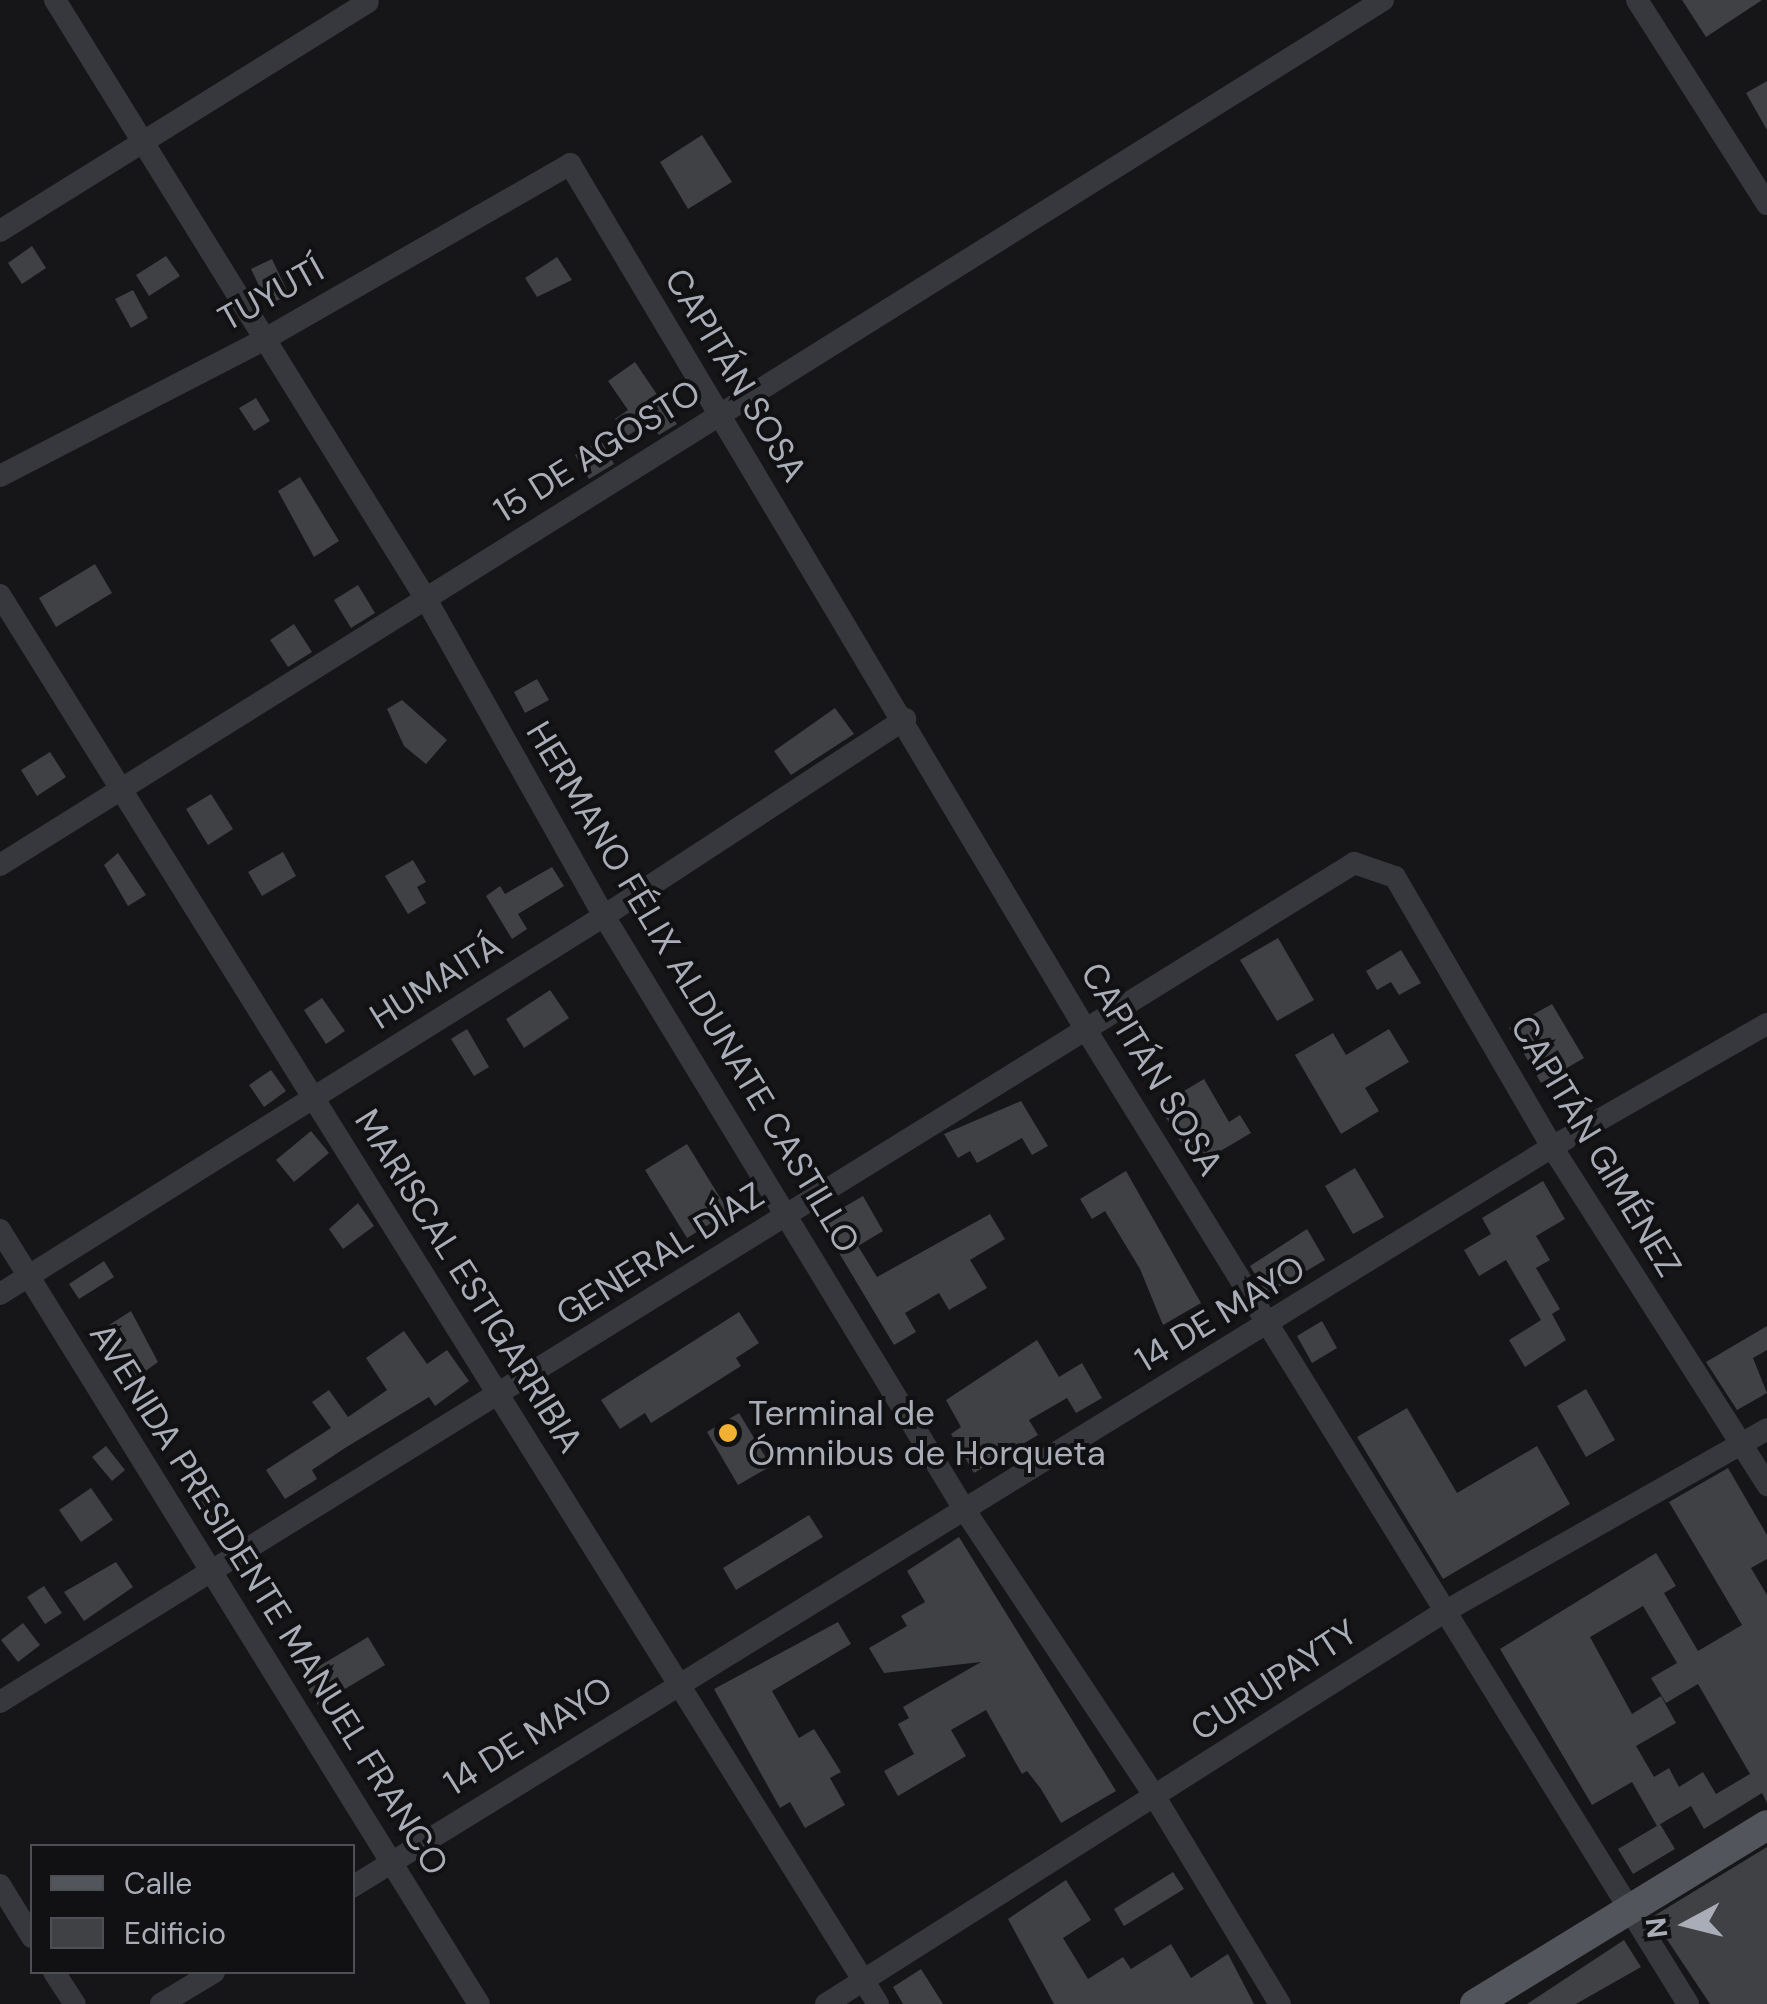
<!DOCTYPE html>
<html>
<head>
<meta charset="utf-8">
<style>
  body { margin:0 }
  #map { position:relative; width:1767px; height:2004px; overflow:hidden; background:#161618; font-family:"DM Sans",sans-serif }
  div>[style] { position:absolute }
  .building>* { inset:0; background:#404145 }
  .minor>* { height:22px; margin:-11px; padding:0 11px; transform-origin:11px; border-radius:11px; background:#37383d }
  .major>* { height:30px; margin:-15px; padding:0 15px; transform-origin:15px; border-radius:15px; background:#53555c }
  .dots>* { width:28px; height:28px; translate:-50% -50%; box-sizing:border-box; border:5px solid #111113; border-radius:50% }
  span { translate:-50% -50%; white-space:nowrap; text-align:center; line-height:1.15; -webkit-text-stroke:8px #111113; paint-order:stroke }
  .street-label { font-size:35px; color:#a8adb8 }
  .poi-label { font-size:35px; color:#a8adb8 }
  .left { translate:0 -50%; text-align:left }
  .legend { position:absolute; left:30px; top:1844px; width:325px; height:130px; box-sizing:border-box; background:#111113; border:2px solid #4d4f55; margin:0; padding:12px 18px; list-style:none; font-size:30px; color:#a8adb8 }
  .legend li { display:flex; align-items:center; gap:20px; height:50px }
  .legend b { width:50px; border:2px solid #4d4f55 }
  .north { position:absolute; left:1637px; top:1874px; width:100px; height:100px; -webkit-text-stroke:8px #111113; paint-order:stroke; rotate:263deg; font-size:28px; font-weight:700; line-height:40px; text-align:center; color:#a8adb8 }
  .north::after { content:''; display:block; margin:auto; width:35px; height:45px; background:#a8adb8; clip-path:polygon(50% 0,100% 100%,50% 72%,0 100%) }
</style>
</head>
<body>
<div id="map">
  <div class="building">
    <div style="clip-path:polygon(1682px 0,1762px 0,1706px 37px)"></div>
    <div style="clip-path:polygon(1767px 81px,1767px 130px,1746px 93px)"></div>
    <div style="clip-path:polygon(702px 135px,732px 182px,688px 209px,660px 162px)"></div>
    <div style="clip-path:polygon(32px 246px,46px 268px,22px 284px,8px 263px)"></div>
    <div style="clip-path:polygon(166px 256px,180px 276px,149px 296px,136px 275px)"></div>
    <div style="clip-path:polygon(557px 257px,572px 280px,537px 297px,525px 278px)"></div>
    <div style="clip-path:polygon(272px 259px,289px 295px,268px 305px,251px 269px)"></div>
    <div style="clip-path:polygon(133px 290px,148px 318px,131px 328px,115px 299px)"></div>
    <div style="clip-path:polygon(635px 362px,677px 424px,659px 435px,650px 421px,626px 437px,615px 419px,628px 410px,608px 381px)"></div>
    <div style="clip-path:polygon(256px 398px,270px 421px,254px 431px,239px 408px)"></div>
    <div style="clip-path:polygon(601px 440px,614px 464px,589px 479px,575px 455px)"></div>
    <div style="clip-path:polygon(300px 477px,339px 541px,314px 557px,278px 491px)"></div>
    <div style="clip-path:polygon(95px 564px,112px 593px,56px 627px,39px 598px)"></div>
    <div style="clip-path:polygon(358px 585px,375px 613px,351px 628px,334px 600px)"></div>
    <div style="clip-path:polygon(294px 624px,312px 652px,288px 667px,270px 640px)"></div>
    <div style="clip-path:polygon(537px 679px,549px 700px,525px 713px,514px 692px)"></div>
    <div style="clip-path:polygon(402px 700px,447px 740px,426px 764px,404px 746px,387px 709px)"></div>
    <div style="clip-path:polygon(835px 708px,854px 734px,791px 775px,774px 751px)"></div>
    <div style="clip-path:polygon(50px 752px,66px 777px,37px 796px,21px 770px)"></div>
    <div style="clip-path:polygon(211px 794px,233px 829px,208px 845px,186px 809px)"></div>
    <div style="clip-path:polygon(283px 852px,296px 876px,262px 896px,248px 872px)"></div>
    <div style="clip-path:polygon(118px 853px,146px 895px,128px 906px,104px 865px)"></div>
    <div style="clip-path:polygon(413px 860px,426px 882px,417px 887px,426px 903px,408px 914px,385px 876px)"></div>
    <div style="clip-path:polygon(552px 867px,564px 886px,518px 914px,527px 929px,512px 939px,486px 896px,500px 886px,505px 894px)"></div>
    <div style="clip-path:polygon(1278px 938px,1314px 1000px,1277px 1021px,1240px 960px)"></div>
    <div style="clip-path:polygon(1401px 950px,1421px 983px,1399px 995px,1391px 982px,1377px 990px,1366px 971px)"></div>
    <div style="clip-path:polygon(550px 990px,569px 1018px,524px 1048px,506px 1019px)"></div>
    <div style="clip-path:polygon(322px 998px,345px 1031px,326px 1044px,304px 1010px)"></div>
    <div style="clip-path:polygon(1552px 1004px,1584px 1058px,1541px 1083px,1509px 1028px)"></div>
    <div style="clip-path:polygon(467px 1029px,489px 1067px,474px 1076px,451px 1039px)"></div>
    <div style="clip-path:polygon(1389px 1029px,1409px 1062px,1365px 1088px,1379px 1111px,1341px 1134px,1295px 1055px,1333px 1033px,1346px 1055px)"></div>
    <div style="clip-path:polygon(271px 1070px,286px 1091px,264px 1107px,249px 1085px)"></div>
    <div style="clip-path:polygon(1204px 1079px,1229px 1122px,1240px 1115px,1251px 1133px,1195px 1166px,1159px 1106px)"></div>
    <div style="clip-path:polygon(1021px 1101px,1048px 1146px,1032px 1155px,1022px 1138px,977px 1163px,970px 1151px,958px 1158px,944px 1134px)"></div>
    <div style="clip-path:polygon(311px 1131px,329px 1153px,294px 1182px,276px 1160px)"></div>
    <div style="clip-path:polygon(687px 1144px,729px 1212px,687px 1238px,645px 1170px)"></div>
    <div style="clip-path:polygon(1355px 1168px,1384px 1217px,1353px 1234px,1325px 1186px)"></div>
    <div style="clip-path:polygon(1126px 1171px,1201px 1303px,1163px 1325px,1140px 1269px,1105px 1211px,1092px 1219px,1080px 1199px)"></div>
    <div style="clip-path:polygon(1543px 1181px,1565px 1219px,1536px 1236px,1550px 1260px,1536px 1268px,1560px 1309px,1552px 1314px,1566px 1340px,1525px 1367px,1509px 1340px,1541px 1320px,1506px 1260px,1479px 1276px,1464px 1250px,1491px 1234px,1482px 1218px)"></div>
    <div style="clip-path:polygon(863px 1196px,883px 1231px,858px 1246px,877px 1277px,990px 1214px,1005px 1239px,970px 1260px,987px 1288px,949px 1310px,939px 1293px,905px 1313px,916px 1332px,894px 1345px,820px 1221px)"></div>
    <div style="clip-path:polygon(358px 1203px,374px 1226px,343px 1249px,329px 1229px)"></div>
    <div style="clip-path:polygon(1307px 1229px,1325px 1260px,1267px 1294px,1250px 1266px)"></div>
    <div style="clip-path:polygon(104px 1261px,114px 1277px,79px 1299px,69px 1284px)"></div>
    <div style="clip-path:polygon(131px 1311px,158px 1362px,136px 1378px,113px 1346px,105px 1351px,95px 1334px)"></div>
    <div style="clip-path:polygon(739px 1312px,759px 1343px,736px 1358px,741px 1366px,651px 1423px,645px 1413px,620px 1429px,601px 1400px)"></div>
    <div style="clip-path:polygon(1322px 1321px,1337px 1348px,1312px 1363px,1297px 1336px)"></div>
    <div style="clip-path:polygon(1767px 1326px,1767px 1350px,1753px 1358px,1767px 1393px,1737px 1410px,1706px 1362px)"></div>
    <div style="clip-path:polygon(404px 1331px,427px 1364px,447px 1350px,469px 1381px,435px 1406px,429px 1397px,345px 1448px,312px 1470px,317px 1479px,285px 1499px,266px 1470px,331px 1428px,312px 1402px,329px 1390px,348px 1417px,387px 1390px,366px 1358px)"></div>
    <div style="clip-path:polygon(1037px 1340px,1059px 1377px,1082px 1363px,1102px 1398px,1076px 1413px,1067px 1398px,1029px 1420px,1038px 1435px,974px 1473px,951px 1434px,961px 1427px,946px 1400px)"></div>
    <div style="clip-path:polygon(1586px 1389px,1615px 1440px,1586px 1457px,1557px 1406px)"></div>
    <div style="clip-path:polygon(1407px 1408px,1457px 1493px,1537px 1446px,1570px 1504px,1443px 1579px,1357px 1437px)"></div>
    <div style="clip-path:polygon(739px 1413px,771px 1466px,738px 1485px,707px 1432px)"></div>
    <div style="clip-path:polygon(106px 1446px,125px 1470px,112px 1481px,92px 1457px)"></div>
    <div style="clip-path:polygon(evenodd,1728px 1468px,1767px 1535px,1767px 1559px,1751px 1568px,1767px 1595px,1767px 1803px,1762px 1793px,1704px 1829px,1691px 1806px,1657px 1826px,1632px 1782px,1592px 1805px,1500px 1649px,1656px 1553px,1676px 1586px,1664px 1593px,1698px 1651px,1742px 1625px,1669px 1502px,1728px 1468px,1643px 1606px,1677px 1663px,1651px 1678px,1666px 1703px,1698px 1684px,1750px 1774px,1716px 1794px,1703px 1772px,1679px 1787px,1669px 1768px,1654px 1777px,1636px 1746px,1676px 1723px,1661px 1696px,1632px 1714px,1590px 1637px,1643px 1606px)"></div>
    <div style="clip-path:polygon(91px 1488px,113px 1520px,81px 1542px,59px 1510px)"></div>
    <div style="clip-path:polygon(212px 1494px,233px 1528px,217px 1539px,196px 1505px)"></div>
    <div style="clip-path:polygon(809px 1515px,823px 1537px,736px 1590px,723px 1568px)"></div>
    <div style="clip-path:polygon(959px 1537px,1116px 1791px,1061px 1823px,1041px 1789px,1027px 1771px,1022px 1774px,986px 1710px,951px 1730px,966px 1756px,898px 1796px,884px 1771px,914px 1754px,898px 1724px,909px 1718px,903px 1707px,981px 1662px,884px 1673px,869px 1648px,907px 1626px,901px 1616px,925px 1602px,907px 1571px)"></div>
    <div style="clip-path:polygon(116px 1562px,133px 1587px,84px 1621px,64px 1592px)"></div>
    <div style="clip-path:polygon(44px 1586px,62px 1613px,45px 1624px,27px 1597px)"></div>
    <div style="clip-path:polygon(838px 1622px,851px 1644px,772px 1691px,799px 1738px,814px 1729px,841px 1772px,830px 1778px,845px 1805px,805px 1828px,790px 1802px,780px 1808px,714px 1689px)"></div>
    <div style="clip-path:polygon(23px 1623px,40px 1645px,18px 1662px,1px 1640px)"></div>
    <div style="clip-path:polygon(368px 1637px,385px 1665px,318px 1705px,301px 1677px)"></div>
    <div style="clip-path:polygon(1660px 1824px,1675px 1849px,1633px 1874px,1618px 1849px)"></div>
    <div style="clip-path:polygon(1767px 1847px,1767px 2004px,1710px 2004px,1652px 1917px)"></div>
    <div style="clip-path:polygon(1173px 1872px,1184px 1889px,1124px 1926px,1114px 1909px)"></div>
    <div style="clip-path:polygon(1066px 1880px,1091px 1920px,1063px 1938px,1088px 1979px,1123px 1957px,1131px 1969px,1171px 1944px,1191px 1978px,1228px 1954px,1254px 2004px,1054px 2004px,1008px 1919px)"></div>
    <div style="clip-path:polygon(1624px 1940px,1641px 1967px,1576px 2004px,1527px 2004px)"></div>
    <div style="clip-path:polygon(921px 1969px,943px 2004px,903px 2004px,893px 1987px)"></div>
  </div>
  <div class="minor">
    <div style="left:55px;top:0;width:705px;rotate:58.23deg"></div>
    <div style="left:426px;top:599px;width:364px;rotate:60.7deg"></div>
    <div style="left:604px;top:916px;width:694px;rotate:58.74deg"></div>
    <div style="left:964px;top:1509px;width:346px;rotate:56.4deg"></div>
    <div style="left:1155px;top:1797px;width:242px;rotate:58.9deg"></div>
    <div style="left:1637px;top:0;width:242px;rotate:57.5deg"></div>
    <div style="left:0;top:231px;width:433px;rotate:-31.9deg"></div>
    <div style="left:0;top:476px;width:298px;rotate:-27.3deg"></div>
    <div style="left:265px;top:339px;width:352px;rotate:-29.8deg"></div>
    <div style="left:570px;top:164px;width:1002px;rotate:59.21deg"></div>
    <div style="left:1083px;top:1025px;width:1151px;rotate:58.28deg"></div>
    <div style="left:0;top:595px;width:1660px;rotate:58.07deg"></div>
    <div style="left:0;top:865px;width:1631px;rotate:-32.02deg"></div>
    <div style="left:0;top:1230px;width:910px;rotate:58.25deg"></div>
    <div style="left:0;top:1294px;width:713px;rotate:-32.04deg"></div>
    <div style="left:604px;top:916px;width:360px;rotate:-33.2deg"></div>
    <div style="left:0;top:1702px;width:1593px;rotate:-31.78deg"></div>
    <div style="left:1354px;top:863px;width:43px;rotate:18.9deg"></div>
    <div style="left:1395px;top:877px;width:312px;rotate:59.8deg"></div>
    <div style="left:1552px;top:1147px;width:401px;rotate:57.5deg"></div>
    <div style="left:0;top:1885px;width:61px;rotate:58.4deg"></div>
    <div style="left:352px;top:1887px;width:1410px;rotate:-31.66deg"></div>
    <div style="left:1552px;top:1147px;width:248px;rotate:-29.8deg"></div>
    <div style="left:54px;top:1972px;width:38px;rotate:57deg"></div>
    <div style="left:161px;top:2004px;width:62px;rotate:-31.1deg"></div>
    <div style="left:826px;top:2004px;width:732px;rotate:-32.39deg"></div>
    <div style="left:1444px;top:1612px;width:371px;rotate:-29.5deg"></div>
  </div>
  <div class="major">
    <div style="left:1475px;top:2004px;width:342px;rotate:-31.5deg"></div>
  </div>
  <div class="dots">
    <div style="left:728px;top:1433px;background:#f2b134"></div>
  </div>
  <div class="street-label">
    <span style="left:271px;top:294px;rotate:-29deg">TUYUTÍ</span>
    <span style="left:736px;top:375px;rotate:59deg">CAPITÁN SOSA</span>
    <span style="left:597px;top:451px;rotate:-32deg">15 DE AGOSTO</span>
    <span style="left:436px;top:981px;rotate:-32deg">HUMAITÁ</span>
    <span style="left:693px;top:987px;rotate:59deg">HERMANO FÉLIX ALDUNATE CASTILLO</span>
    <span style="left:1152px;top:1069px;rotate:59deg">CAPITÁN SOSA</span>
    <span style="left:1596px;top:1146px;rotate:59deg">CAPITÁN GIMÉNEZ</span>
    <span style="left:660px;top:1254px;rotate:-32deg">GENERAL DÍAZ</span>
    <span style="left:469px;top:1281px;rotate:58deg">MARISCAL ESTIGARRIBIA</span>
    <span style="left:1220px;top:1314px;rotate:-31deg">14 DE MAYO</span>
    <span style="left:269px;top:1599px;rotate:58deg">AVENIDA PRESIDENTE MANUEL FRANCO</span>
    <span style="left:1274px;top:1680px;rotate:-33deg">CURUPAYTY</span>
    <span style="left:528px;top:1736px;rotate:-32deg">14 DE MAYO</span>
  </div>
  <div class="poi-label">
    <span class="left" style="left:748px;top:1433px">Terminal de<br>Ómnibus de Horqueta</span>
  </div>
  <ul class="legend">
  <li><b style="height:12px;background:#53555c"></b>Calle</li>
  <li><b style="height:28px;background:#404145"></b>Edificio</li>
  </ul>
  <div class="north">N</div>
</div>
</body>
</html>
